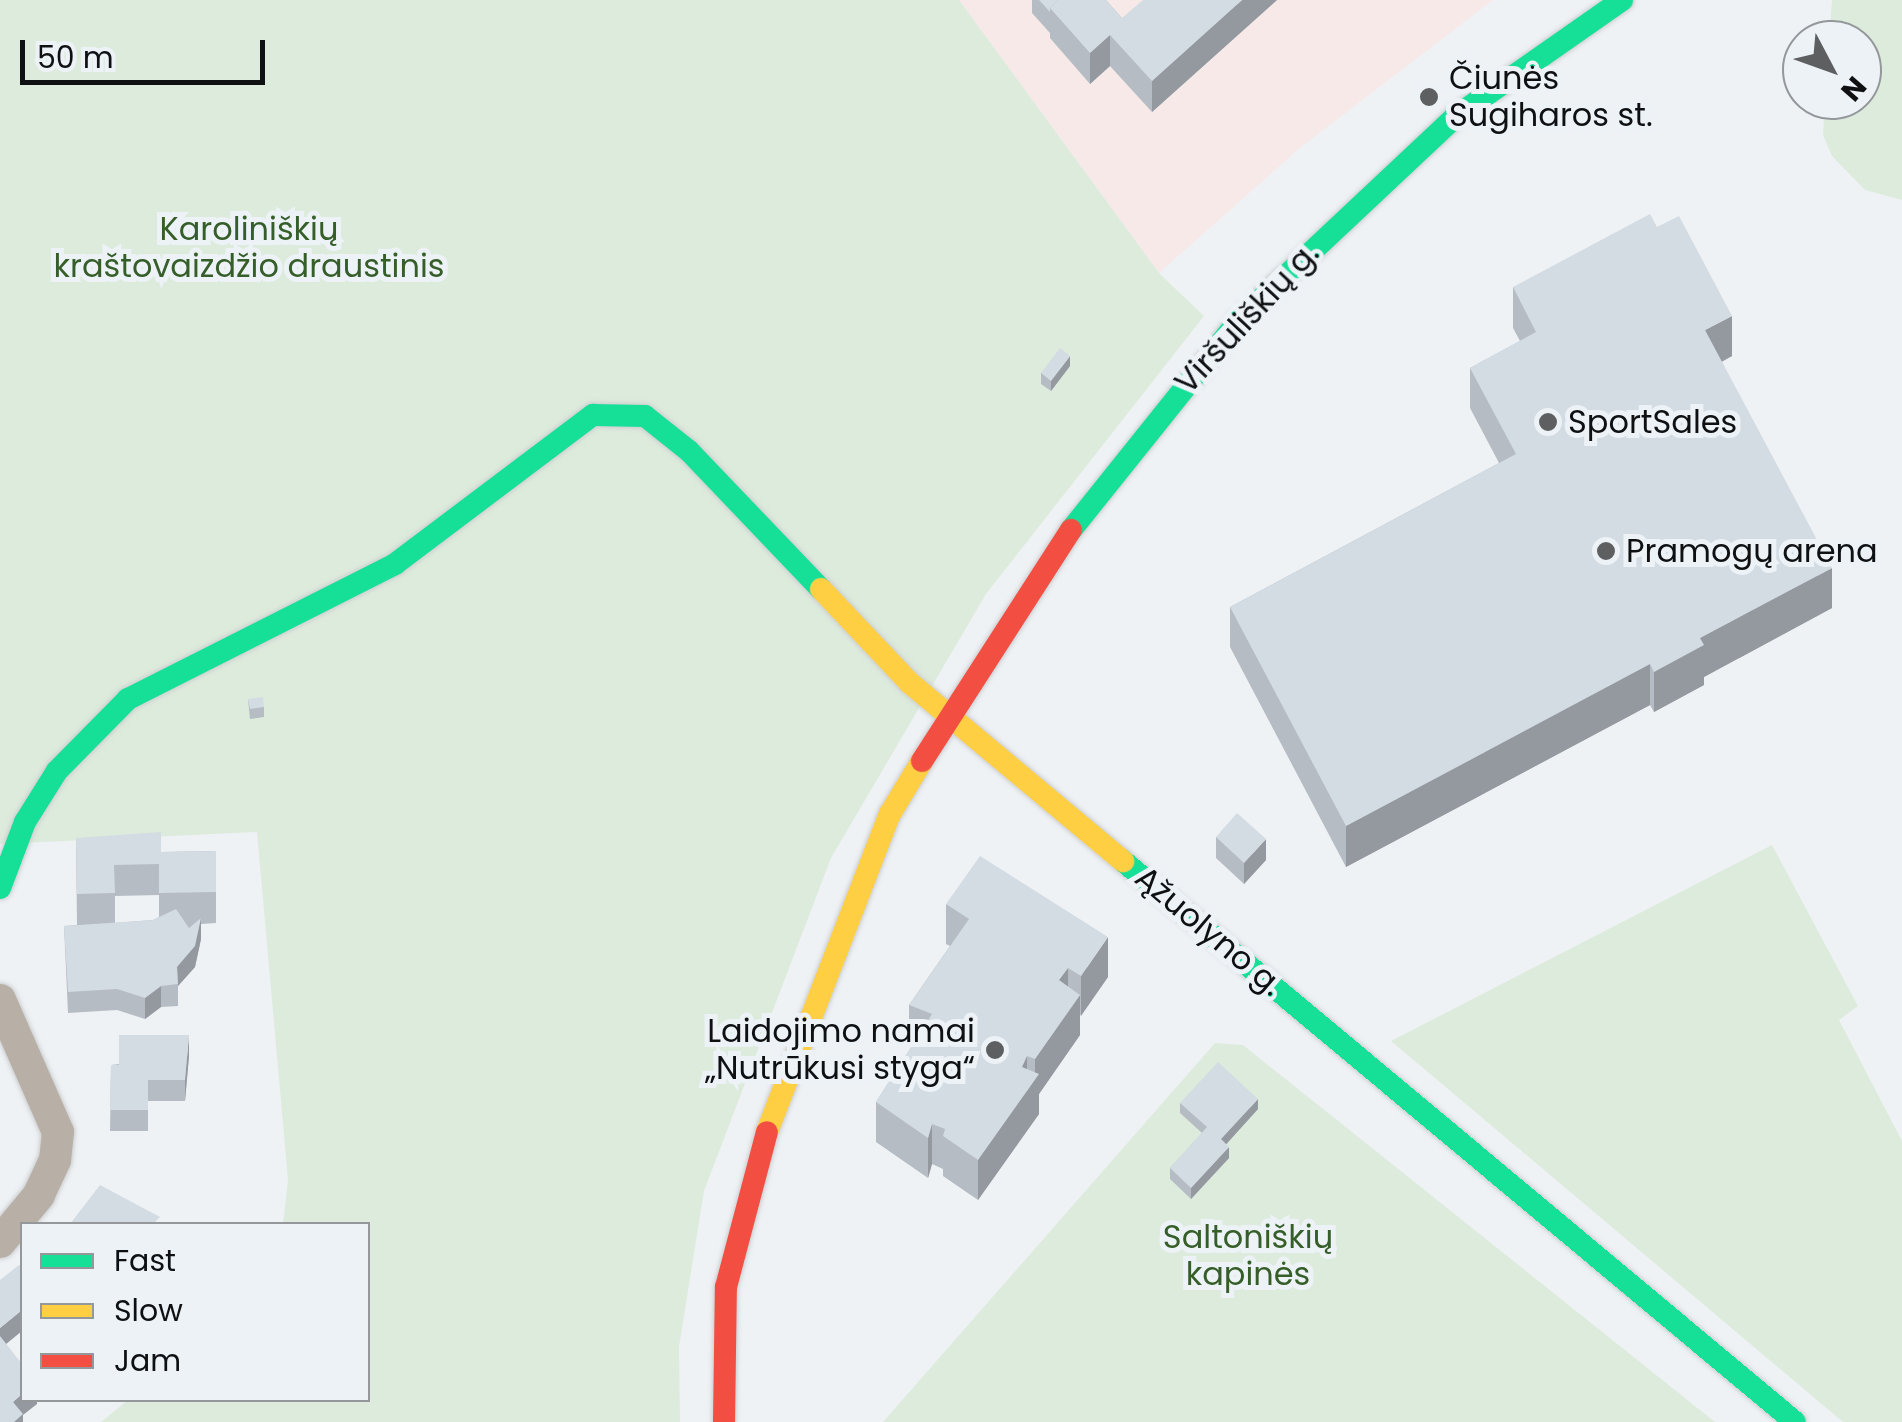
<!DOCTYPE html>
<html>
<head>
<meta charset="utf-8">
<style>
  body { margin:0 }
  #map { position:relative; width:1902px; height:1422px; overflow:hidden; background:#eff2f5; font-family:Poppins,sans-serif }
  div>[style] { position:absolute }
  .education>* { inset:0; background:#f6e9e7 }
  .green>* { inset:0; background:#ddebdc }
  .roads { filter:drop-shadow(0 0 2px #ccced0) drop-shadow(0 0 2px #ccced0) }
  .street>* { height:32px; margin:-16px; padding:0 16px; transform-origin:16px; border-radius:16px; background:#b8b0a7 }
  .fast>* { height:22px; margin:-11px; padding:0 11px; transform-origin:11px; border-radius:11px; background:#16e098 }
  .slow>* { height:22px; margin:-11px; padding:0 11px; transform-origin:11px; border-radius:11px; background:#ffcf43 }
  .jam>* { height:22px; margin:-11px; padding:0 11px; transform-origin:11px; border-radius:11px; background:#f24e42 }
  .wall>* { inset:0; background:#b5bcc3 }
  .shaded-wall>* { inset:0; background:#94999f }
  .building>* { inset:0; background:#d3dbe3 }
  .dots>* { width:28px; height:28px; translate:-50% -50%; box-sizing:border-box; border:5px solid #edf2f7; border-radius:50% }
  span { translate:-50% -50%; white-space:nowrap; text-align:center; line-height:1.15; -webkit-text-stroke:10px #edf2f7; paint-order:stroke }
  .poi-label { font-size:32px; color:#0e1012 }
  .left { translate:0 -50%; text-align:left }
  .right { translate:-100% -50%; text-align:right }
  .park-label { font-size:32px; color:#355e29 }
  .street-label { font-size:32px; color:#0e1012 }
  .legend { position:absolute; left:20px; top:1222px; width:350px; height:180px; box-sizing:border-box; background:#edf2f7; border:2px solid #94989b; margin:0; padding:12px 18px; list-style:none; font-size:30px; color:#0e1012 }
  .legend li { display:flex; align-items:center; gap:20px; height:50px }
  .legend b { width:50px; border:2px solid #94989b }
  .north { position:absolute; left:1782px; top:20px; width:100px; height:100px; box-sizing:border-box; background:#edf2f7; border:2px solid #94989b; border-radius:50%; rotate:131deg; font-size:28px; font-weight:700; line-height:40px; text-align:center; color:#0e1012 }
  .north::after { content:''; display:block; margin:auto; width:35px; height:45px; background:#5d5f61; clip-path:polygon(50% 0,100% 100%,50% 72%,0 100%) }
  .scale { position:absolute; left:20px; top:40px; width:245px; height:45px; box-sizing:border-box; border:5px solid #0e1012; border-top:0; padding-left:12px; font-size:30px; line-height:35px; white-space:nowrap; color:#0e1012; -webkit-text-stroke:8px #edf2f7; paint-order:stroke }
</style>
</head>
<body>
<div id="map">
  <div class="education">
    <div style="clip-path:polygon(959px 0,1493px 0,1301px 147px,1159px 273px)"></div>
  </div>
  <div class="green">
    <div style="clip-path:polygon(0 0,959px 0,1159px 273px,1204px 316px,986px 594px,831px 858px,704px 1191px,679px 1347px,680px 1422px,101px 1422px,128px 1400px,368px 1400px,368px 1224px,283px 1224px,288px 1180px,257px 832px,0 844px)"></div>
    <div style="clip-path:polygon(1832px 0,1902px 0,1902px 200px,1865px 190px,1832px 156px,1823px 135px,1825px 100px,1862px 100px,1862px 40px,1829px 40px)"></div>
    <div style="clip-path:polygon(1772px 845px,1858px 1006px,1839px 1020px,1902px 1141px,1902px 1422px,1843px 1422px,1391px 1041px)"></div>
    <div style="clip-path:polygon(1215px 1043px,1243px 1045px,1715px 1422px,883px 1422px)"></div>
  </div>
  <div class="roads">
    <div class="street">
      <div style="left:0;top:1000px;width:144px;rotate:66.3deg"></div>
      <div style="left:58px;top:1132px;width:28px;rotate:96deg"></div>
      <div style="left:55px;top:1160px;width:38px;rotate:115deg"></div>
      <div style="left:39px;top:1195px;width:61px;rotate:129.7deg"></div>
    </div>
    <div class="fast">
      <div style="left:1071px;top:530px;width:270px;rotate:-51.3deg"></div>
      <div style="left:1240px;top:319px;width:295px;rotate:-43.2deg"></div>
      <div style="left:1455px;top:117px;width:204px;rotate:-35deg"></div>
      <div style="left:1123px;top:861px;width:875px;rotate:39.86deg"></div>
      <div style="left:0;top:888px;width:71px;rotate:-69.3deg"></div>
      <div style="left:25px;top:822px;width:60px;rotate:-57.9deg"></div>
      <div style="left:57px;top:771px;width:101px;rotate:-45.4deg"></div>
      <div style="left:128px;top:699px;width:299px;rotate:-26.8deg"></div>
      <div style="left:395px;top:564px;width:248px;rotate:-37deg"></div>
      <div style="left:593px;top:415px;width:52px;rotate:1.1deg"></div>
      <div style="left:645px;top:416px;width:56px;rotate:38.5deg"></div>
      <div style="left:689px;top:451px;width:191px;rotate:46.3deg"></div>
    </div>
    <div class="slow">
      <div style="left:821px;top:589px;width:129px;rotate:46.6deg"></div>
      <div style="left:910px;top:683px;width:278px;rotate:39.9deg"></div>
      <div style="left:767px;top:1132px;width:341px;rotate:-68.9deg"></div>
      <div style="left:890px;top:814px;width:62px;rotate:-58.9deg"></div>
    </div>
    <div class="jam">
      <div style="left:922px;top:761px;width:275px;rotate:-57.2deg"></div>
      <div style="left:724px;top:1422px;width:135px;rotate:-89.2deg"></div>
      <div style="left:726px;top:1287px;width:160px;rotate:-75.2deg"></div>
    </div>
  </div>
  <div class="wall">
    <div style="clip-path:polygon(1032px 0,1106px 0,1122px 18px,1277px 0,1152px 112px,1110px 66px,1090px 84px,1050px 38px,1050px 33px,1032px 13px)"></div>
    <div style="clip-path:polygon(1513px 287px,1732px 356px,1722px 362px,1832px 608px,1704px 677px,1704px 685px,1654px 712px,1650px 705px,1346px 867px,1230px 647px,1230px 607px,1499px 463px,1470px 408px,1470px 368px,1520px 341px,1513px 328px)"></div>
    <div style="clip-path:polygon(1070px 366px,1051px 391px,1041px 384px,1041px 373px)"></div>
    <div style="clip-path:polygon(248px 699px,264px 707px,264px 717px,250px 719px)"></div>
    <div style="clip-path:polygon(1216px 837px,1266px 860px,1244px 884px,1216px 858px)"></div>
    <div style="clip-path:polygon(evenodd,76px 838px,161px 852px,216px 851px,216px 923px,201px 924px,201px 939px,195px 967px,178px 986px,178px 1006px,161px 1007px,145px 1019px,117px 1010px,68px 1013px,64px 926px,77px 925px,76px 838px,159px 895px,159px 917px,153px 920px,115px 923px,115px 896px,159px 895px)"></div>
    <div style="clip-path:polygon(946px 904px,1108px 977px,1080px 1016px,1080px 1035px,1039px 1094px,1039px 1114px,978px 1200px,943px 1176px,943px 1169px,932px 1164px,928px 1178px,876px 1142px,876px 1102px,912px 1046px,909px 1045px,909px 1005px,950px 946px,946px 944px)"></div>
    <div style="clip-path:polygon(189px 1056px,185px 1101px,148px 1101px,148px 1131px,110px 1131px,111px 1065px)"></div>
    <div style="clip-path:polygon(1180px 1103px,1258px 1109px,1226px 1144px,1229px 1158px,1191px 1199px,1170px 1179px,1170px 1168px,1202px 1133px,1180px 1113px)"></div>
  </div>
  <div class="shaded-wall">
    <div style="clip-path:polygon(1242px 0,1277px 0,1152px 112px,1152px 81px)"></div>
    <div style="clip-path:polygon(1110px 35px,1110px 66px,1090px 84px,1090px 53px)"></div>
    <div style="clip-path:polygon(1732px 316px,1732px 356px,1705px 370px,1705px 330px)"></div>
    <div style="clip-path:polygon(1070px 356px,1070px 366px,1051px 391px,1051px 381px)"></div>
    <div style="clip-path:polygon(1832px 568px,1832px 608px,1704px 677px,1704px 685px,1654px 712px,1654px 672px,1700px 638px)"></div>
    <div style="clip-path:polygon(1650px 664px,1650px 705px,1346px 867px,1346px 826px)"></div>
    <div style="clip-path:polygon(1266px 839px,1266px 860px,1244px 884px,1244px 863px)"></div>
    <div style="clip-path:polygon(201px 918px,201px 939px,195px 967px,178px 986px,177px 967px)"></div>
    <div style="clip-path:polygon(1108px 937px,1108px 977px,1081px 1016px,1081px 976px)"></div>
    <div style="clip-path:polygon(1068px 968px,1068px 1008px,1059px 980px)"></div>
    <div style="clip-path:polygon(161px 986px,161px 1007px,145px 1019px,145px 998px)"></div>
    <div style="clip-path:polygon(1080px 995px,1080px 1035px,1039px 1094px,1039px 1114px,978px 1200px,978px 1160px,1027px 1056px,1027px 1091px,1035px 1079px,1035px 1059px)"></div>
    <div style="clip-path:polygon(189px 1035px,189px 1056px,185px 1101px,185px 1080px)"></div>
    <div style="clip-path:polygon(1258px 1099px,1258px 1109px,1221px 1150px,1221px 1139px)"></div>
    <div style="clip-path:polygon(932px 1124px,932px 1164px,928px 1178px,928px 1138px)"></div>
    <div style="clip-path:polygon(1229px 1147px,1229px 1158px,1191px 1199px,1191px 1188px)"></div>
    <div style="clip-path:polygon(22px 1310px,22px 1331px,0 1349px,0 1328px)"></div>
    <div style="clip-path:polygon(22px 1394px,22px 1400px,37px 1400px,37px 1404px,23px 1415px,23px 1422px,13px 1422px,13px 1402px)"></div>
  </div>
  <div class="building">
    <div style="clip-path:polygon(1039px 0,1058px 0,1050px 8px,1050px 12px)"></div>
    <div style="clip-path:polygon(1058px 0,1106px 0,1122px 18px,1143px 0,1242px 0,1152px 81px,1110px 35px,1090px 53px,1050px 8px)"></div>
    <div style="clip-path:polygon(1650px 214px,1657px 227px,1679px 216px,1732px 316px,1705px 330px,1832px 568px,1700px 638px,1704px 645px,1654px 672px,1650px 664px,1346px 826px,1230px 607px,1516px 454px,1470px 368px,1536px 332px,1513px 287px)"></div>
    <div style="clip-path:polygon(1060px 348px,1070px 356px,1051px 381px,1041px 373px)"></div>
    <div style="clip-path:polygon(263px 697px,264px 707px,250px 709px,248px 699px)"></div>
    <div style="clip-path:polygon(1237px 813px,1266px 839px,1244px 863px,1216px 837px)"></div>
    <div style="clip-path:polygon(161px 832px,161px 852px,216px 851px,216px 892px,159px 893px,159px 864px,114px 865px,115px 893px,77px 894px,76px 838px)"></div>
    <div style="clip-path:polygon(980px 856px,1108px 937px,1081px 976px,1068px 968px,1059px 980px,1080px 995px,1035px 1059px,1027px 1056px,1022px 1067px,1039px 1074px,978px 1160px,943px 1136px,945px 1129px,932px 1124px,928px 1138px,876px 1102px,932px 1014px,909px 1005px,969px 919px,946px 904px)"></div>
    <div style="clip-path:polygon(176px 909px,189px 928px,201px 918px,195px 946px,177px 967px,178px 984px,161px 986px,145px 998px,117px 989px,68px 992px,64px 926px,153px 920px)"></div>
    <div style="clip-path:polygon(119px 1035px,189px 1035px,185px 1080px,148px 1080px,148px 1110px,110px 1110px,111px 1065px,119px 1065px)"></div>
    <div style="clip-path:polygon(1218px 1062px,1258px 1099px,1221px 1139px,1229px 1147px,1191px 1188px,1170px 1168px,1207px 1127px,1180px 1103px)"></div>
    <div style="clip-path:polygon(100px 1185px,160px 1217px,153px 1224px,70px 1224px)"></div>
    <div style="clip-path:polygon(19px 1265px,22px 1269px,22px 1310px,0 1328px,0 1280px)"></div>
    <div style="clip-path:polygon(0 1336px,22px 1364px,22px 1394px,13px 1402px,23px 1414px,14px 1422px,0 1422px)"></div>
  </div>
  <div class="dots">
    <div style="left:1429px;top:97px;background:#5d5f61"></div>
    <div style="left:1548px;top:422px;background:#5d5f61"></div>
    <div style="left:1606px;top:551px;background:#5d5f61"></div>
    <div style="left:995px;top:1050px;background:#5d5f61"></div>
  </div>
  <div class="poi-label">
    <span class="left" style="left:1449px;top:97px">Čiunės<br>Sugiharos st.</span>
    <span class="left" style="left:1568px;top:422px">SportSales</span>
    <span class="left" style="left:1626px;top:551px">Pramogų arena</span>
    <span class="right" style="left:975px;top:1050px">Laidojimo namai<br>„Nutrūkusi styga“</span>
  </div>
  <div class="park-label">
    <span style="left:249px;top:248px">Karoliniškių<br>kraštovaizdžio draustinis</span>
    <span style="left:1248px;top:1256px">Saltoniškių<br>kapinės</span>
  </div>
  <div class="street-label">
    <span style="left:1247px;top:318px;rotate:-47deg">Viršuliškių g.</span>
    <span style="left:1209px;top:931px;rotate:40deg">Ąžuolyno g.</span>
  </div>
  <ul class="legend">
  <li><b style="height:12px;background:#16e098"></b>Fast</li>
  <li><b style="height:12px;background:#ffcf43"></b>Slow</li>
  <li><b style="height:12px;background:#f24e42"></b>Jam</li>
  </ul>
  <div class="north">N</div>
  <div class="scale">50 m</div>
</div>
</body>
</html>
